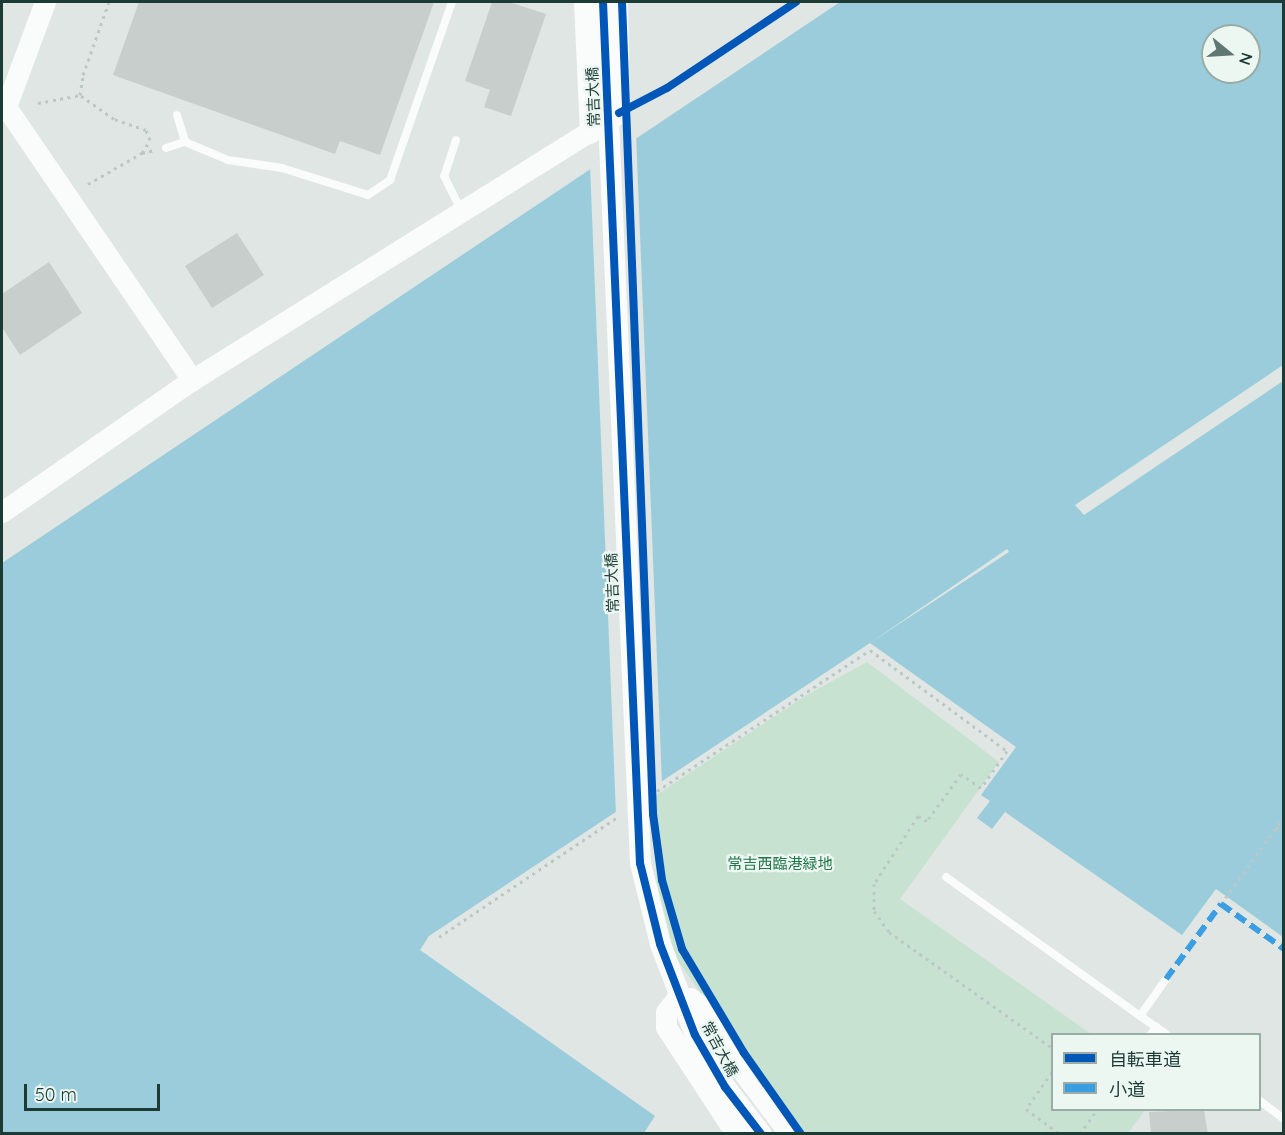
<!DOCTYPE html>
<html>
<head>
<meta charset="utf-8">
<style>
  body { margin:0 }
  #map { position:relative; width:1285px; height:1135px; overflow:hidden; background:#e0e6e4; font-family:Quicksand,"Noto Sans JP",sans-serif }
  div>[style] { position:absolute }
  .green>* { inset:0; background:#c7e2d1 }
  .water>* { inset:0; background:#9accdb }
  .pier>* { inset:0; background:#e0e6e4 }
  .building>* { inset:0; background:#c7cecb }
  .path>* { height:3px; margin-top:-1.5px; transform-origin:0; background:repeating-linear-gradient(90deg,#bdc8c6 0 3px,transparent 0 7.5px) }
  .service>* { height:8px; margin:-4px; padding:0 4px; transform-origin:4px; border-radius:4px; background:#fafbfb }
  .tertiary>* { height:21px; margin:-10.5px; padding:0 10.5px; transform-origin:10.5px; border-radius:10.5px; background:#fafbfb }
  .tertiary-bridge>* { height:21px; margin:-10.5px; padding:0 10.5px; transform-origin:10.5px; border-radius:10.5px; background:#fafbfb }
  .quiet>* { height:6px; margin-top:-3px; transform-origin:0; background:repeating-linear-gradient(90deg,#3c9ee2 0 12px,transparent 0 18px) }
  .cycleway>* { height:8px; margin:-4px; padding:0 4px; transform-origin:4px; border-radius:4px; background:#0057b8 }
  span { translate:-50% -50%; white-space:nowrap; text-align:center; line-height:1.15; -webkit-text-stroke:4.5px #ecf7f2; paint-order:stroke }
  .street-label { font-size:15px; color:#1c3b35 }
  .park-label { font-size:15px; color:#23754a }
  .frame { position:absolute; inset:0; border:3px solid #1c3b35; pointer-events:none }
  .legend { position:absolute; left:1051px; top:1033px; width:210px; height:78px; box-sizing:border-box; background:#ecf7f2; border:2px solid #99aca6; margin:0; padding:8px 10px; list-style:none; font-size:18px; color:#1c3b35 }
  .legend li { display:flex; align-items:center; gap:12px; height:30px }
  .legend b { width:30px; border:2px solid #99aca6 }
  .north { position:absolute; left:1201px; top:24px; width:60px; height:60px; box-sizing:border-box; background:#ecf7f2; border:2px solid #99aca6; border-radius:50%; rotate:108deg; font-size:16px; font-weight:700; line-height:24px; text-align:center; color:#1c3b35 }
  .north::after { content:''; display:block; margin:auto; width:21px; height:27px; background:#617772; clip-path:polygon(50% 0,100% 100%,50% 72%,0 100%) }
  .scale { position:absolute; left:24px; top:1084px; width:136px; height:27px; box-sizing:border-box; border:3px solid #1c3b35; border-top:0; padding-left:8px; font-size:18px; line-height:21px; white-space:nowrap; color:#1c3b35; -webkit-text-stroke:4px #ecf7f2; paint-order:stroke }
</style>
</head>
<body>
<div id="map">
  <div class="green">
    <div style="clip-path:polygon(867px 662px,999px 762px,900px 899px,1091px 1034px,1052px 1034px,1052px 1110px,1145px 1110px,1128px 1133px,796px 1133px,675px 956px,657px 883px,649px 800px,805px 696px)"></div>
  </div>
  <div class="water">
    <div style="clip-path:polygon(evenodd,840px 2px,1283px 2px,1283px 937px,1216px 889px,1182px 935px,1005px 812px,992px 829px,977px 818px,990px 801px,981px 795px,1016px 747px,870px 643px,429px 936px,420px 950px,655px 1116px,644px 1133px,2px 1134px,2px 563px,840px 2px,1213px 36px,1249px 36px,1249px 72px,1213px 72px,1213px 36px)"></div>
  </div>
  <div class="pier">
    <div style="clip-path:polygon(636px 134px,662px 784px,616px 815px,590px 165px)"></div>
    <div style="clip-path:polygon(1283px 365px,1283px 381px,1084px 515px,1075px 505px)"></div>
    <div style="clip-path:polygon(1007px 549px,1009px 552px,870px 643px)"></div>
  </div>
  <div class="building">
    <div style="clip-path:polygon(139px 2px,434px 2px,380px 155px,340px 141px,335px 154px,113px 75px)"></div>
    <div style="clip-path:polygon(492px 2px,509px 2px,546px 14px,511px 116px,484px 107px,490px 90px,465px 81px)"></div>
    <div style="clip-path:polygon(237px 233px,264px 275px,212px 308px,185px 266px)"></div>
    <div style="clip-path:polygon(49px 262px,82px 313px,20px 355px,2px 327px,2px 294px)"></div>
    <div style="clip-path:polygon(1196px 1110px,1204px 1110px,1208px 1134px,1151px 1134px,1149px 1112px)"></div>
  </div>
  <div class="path">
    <div style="left:38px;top:103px;width:43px;rotate:-10.8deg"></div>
    <div style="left:142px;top:153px;width:13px;rotate:-13deg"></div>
    <div style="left:88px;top:184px;width:62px;rotate:-29.9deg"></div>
    <div style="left:142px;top:153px;width:15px;rotate:-58deg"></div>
    <div style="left:150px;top:140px;width:11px;rotate:-112deg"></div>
    <div style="left:146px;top:130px;width:34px;rotate:-161deg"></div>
    <div style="left:114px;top:119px;width:42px;rotate:-144.8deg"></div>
    <div style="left:80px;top:95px;width:20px;rotate:-81deg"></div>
    <div style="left:83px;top:75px;width:77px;rotate:-70.4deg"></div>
    <div style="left:657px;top:791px;width:255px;rotate:-33.5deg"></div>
    <div style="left:870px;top:650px;width:170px;rotate:36.4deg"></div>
    <div style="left:1007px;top:751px;width:45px;rotate:125.1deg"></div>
    <div style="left:981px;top:788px;width:24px;rotate:-145deg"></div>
    <div style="left:961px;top:774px;width:58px;rotate:125.9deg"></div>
    <div style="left:927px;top:821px;width:10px;rotate:-151deg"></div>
    <div style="left:918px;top:816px;width:81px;rotate:122.9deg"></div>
    <div style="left:874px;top:884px;width:27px;rotate:90deg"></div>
    <div style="left:874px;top:911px;width:26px;rotate:54deg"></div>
    <div style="left:889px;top:932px;width:200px;rotate:35.4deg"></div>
    <div style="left:1276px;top:827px;width:9px;rotate:32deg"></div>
    <div style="left:1221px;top:904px;width:107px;rotate:-54.1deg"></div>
    <div style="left:439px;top:937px;width:217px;rotate:-33.9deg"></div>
    <div style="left:1052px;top:1072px;width:45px;rotate:125.1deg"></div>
    <div style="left:1026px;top:1109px;width:42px;rotate:36.3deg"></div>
    <div style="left:1046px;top:1134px;width:9px;rotate:-54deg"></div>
    <div style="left:1080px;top:1134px;width:29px;rotate:-55deg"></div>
  </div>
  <div class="service">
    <div style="left:177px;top:115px;width:28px;rotate:73deg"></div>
    <div style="left:185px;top:142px;width:47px;rotate:22.7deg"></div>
    <div style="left:228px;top:160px;width:55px;rotate:8.4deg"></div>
    <div style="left:282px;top:168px;width:90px;rotate:17.4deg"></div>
    <div style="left:368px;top:195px;width:27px;rotate:-34deg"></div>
    <div style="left:390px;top:180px;width:188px;rotate:-70.8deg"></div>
    <div style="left:456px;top:140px;width:38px;rotate:108deg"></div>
    <div style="left:444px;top:176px;width:40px;rotate:63.4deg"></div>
    <div style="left:166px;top:148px;width:20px;rotate:-18deg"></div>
    <div style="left:946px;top:877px;width:239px;rotate:35.6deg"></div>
    <div style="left:1156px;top:1027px;width:12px;rotate:35deg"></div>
    <div style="left:1151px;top:1034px;width:9px;rotate:-54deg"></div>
    <div style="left:1156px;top:1027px;width:19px;rotate:-145deg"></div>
    <div style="left:1140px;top:1016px;width:45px;rotate:-54.9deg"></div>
    <div style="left:1260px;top:1101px;width:30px;rotate:37deg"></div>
  </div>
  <div class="tertiary">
    <div style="left:584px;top:2px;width:131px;rotate:87.4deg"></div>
    <div style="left:2px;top:101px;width:338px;rotate:55.7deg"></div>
    <div style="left:7px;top:104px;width:109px;rotate:-69.6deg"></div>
    <div style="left:2px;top:512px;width:231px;rotate:-34.8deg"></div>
    <div style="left:192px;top:380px;width:504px;rotate:-32.02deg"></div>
    <div style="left:619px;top:113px;width:111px;rotate:-91deg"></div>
    <div style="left:736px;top:1134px;width:128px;rotate:-123.2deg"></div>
    <div style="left:666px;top:1027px;width:15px;rotate:-90deg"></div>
    <div style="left:666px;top:1012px;width:16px;rotate:-52deg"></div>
    <div style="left:676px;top:999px;width:14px;rotate:-4deg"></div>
    <div style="left:690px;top:998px;width:15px;rotate:37deg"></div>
    <div style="left:702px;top:1007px;width:67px;rotate:58.4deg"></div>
    <div style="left:737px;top:1064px;width:88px;rotate:52.9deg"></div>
  </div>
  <div class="tertiary-bridge">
    <div style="left:603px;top:2px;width:862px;rotate:87.54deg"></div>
    <div style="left:640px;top:863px;width:83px;rotate:76.1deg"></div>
    <div style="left:660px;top:944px;width:97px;rotate:69deg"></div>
    <div style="left:695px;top:1035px;width:60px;rotate:60deg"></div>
    <div style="left:725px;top:1087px;width:59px;rotate:52.5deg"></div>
  </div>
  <div class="quiet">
    <div style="left:1166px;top:979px;width:93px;rotate:-53.7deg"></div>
    <div style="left:1221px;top:904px;width:77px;rotate:35.5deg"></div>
  </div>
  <div class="cycleway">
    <div style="left:603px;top:2px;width:862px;rotate:87.54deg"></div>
    <div style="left:640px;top:863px;width:83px;rotate:76.1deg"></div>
    <div style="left:660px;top:944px;width:97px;rotate:69deg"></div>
    <div style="left:695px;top:1035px;width:60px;rotate:60deg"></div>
    <div style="left:725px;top:1087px;width:59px;rotate:52.5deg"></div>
    <div style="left:622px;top:2px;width:813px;rotate:87.81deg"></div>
    <div style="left:653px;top:814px;width:67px;rotate:82.2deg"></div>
    <div style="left:662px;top:880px;width:72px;rotate:73.8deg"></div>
    <div style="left:682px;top:949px;width:121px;rotate:59.2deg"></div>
    <div style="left:744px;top:1053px;width:99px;rotate:54.9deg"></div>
    <div style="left:619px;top:113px;width:54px;rotate:-27.5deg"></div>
    <div style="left:667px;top:88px;width:155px;rotate:-33.7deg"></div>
  </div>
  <div class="street-label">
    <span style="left:593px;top:97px;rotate:-92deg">常吉大橋</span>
    <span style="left:612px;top:583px;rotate:-92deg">常吉大橋</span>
    <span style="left:720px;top:1049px;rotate:62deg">常吉大橋</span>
  </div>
  <div class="park-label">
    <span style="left:780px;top:864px">常吉西臨港緑地</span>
  </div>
  <div class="frame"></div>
  <ul class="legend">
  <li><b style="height:8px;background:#0057b8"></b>自転車道</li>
  <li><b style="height:8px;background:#3c9ee2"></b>小道</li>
  </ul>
  <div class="north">N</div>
  <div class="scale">50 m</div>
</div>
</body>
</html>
